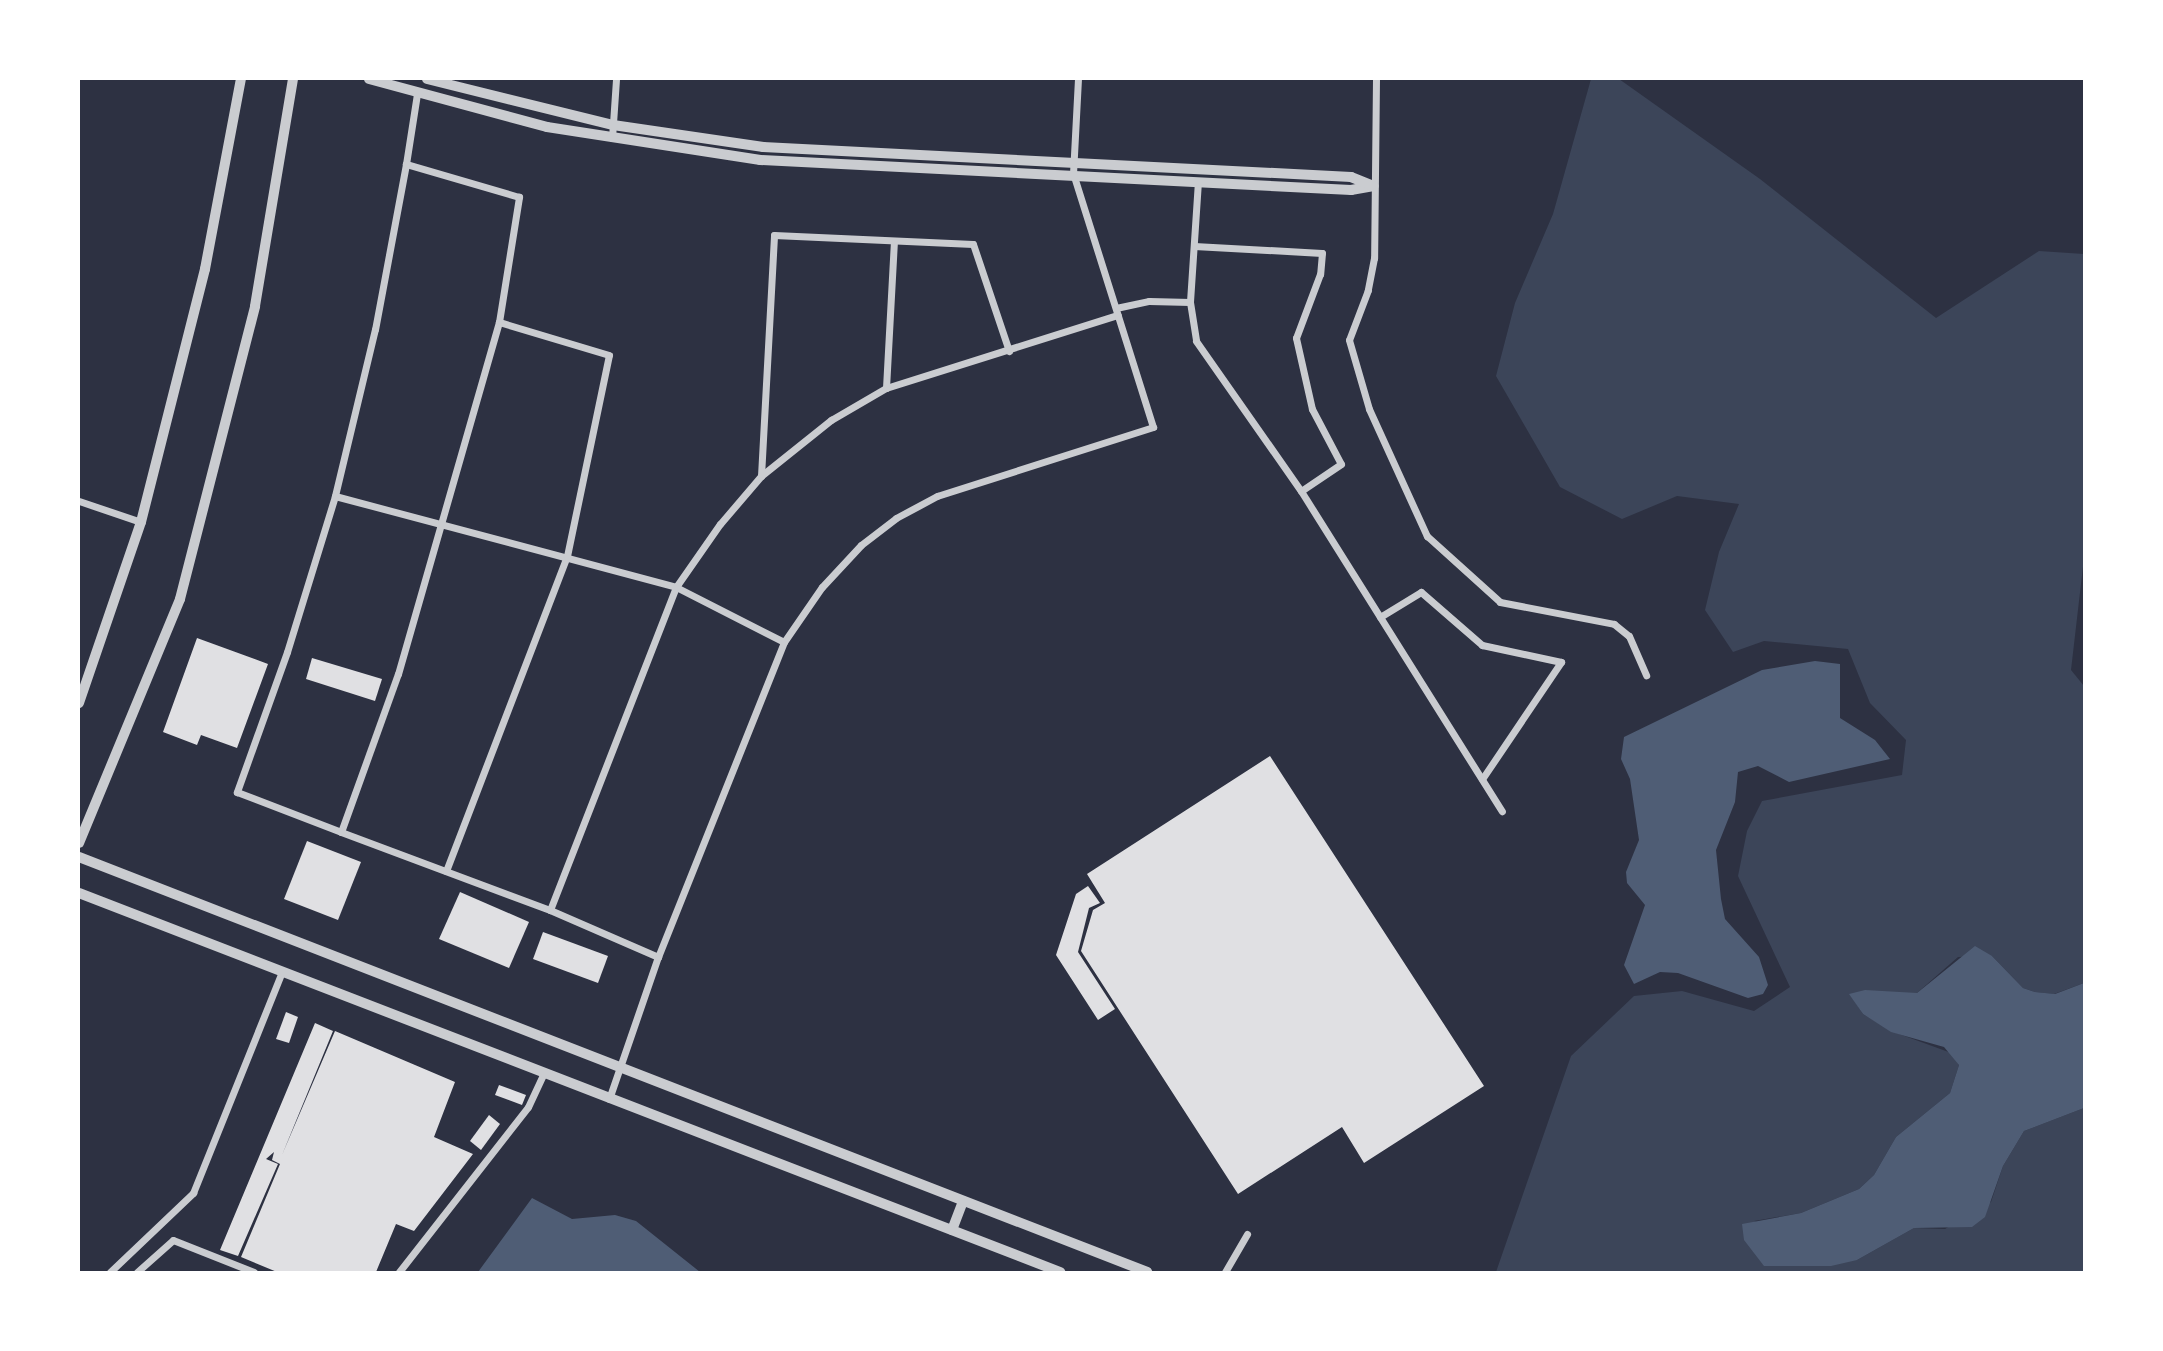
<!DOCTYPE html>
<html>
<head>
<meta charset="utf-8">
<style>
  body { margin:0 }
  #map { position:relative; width:2163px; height:1351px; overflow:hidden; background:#2d3142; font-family:"Playfair Display",serif }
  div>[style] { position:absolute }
  .green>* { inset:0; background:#3c4559 }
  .water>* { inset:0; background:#4f5d75 }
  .building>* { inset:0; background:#e0e0e3 }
  .minor>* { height:7px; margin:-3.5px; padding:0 3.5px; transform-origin:3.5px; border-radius:3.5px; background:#caccd0 }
  .tertiary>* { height:10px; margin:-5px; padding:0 5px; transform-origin:5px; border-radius:5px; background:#caccd0 }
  span { translate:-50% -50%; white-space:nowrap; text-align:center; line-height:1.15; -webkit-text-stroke:5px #fff; paint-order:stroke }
  .frame { position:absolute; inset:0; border:80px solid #fff; pointer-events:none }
</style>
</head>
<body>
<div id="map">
  <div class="green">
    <div style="clip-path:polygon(1591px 79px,1619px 79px,1760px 179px,1936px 318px,2039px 251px,2084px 254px,2084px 558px,2071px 670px,2084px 686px,2084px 983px,2054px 994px,2035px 992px,2023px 988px,1992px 956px,1958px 957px,1917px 993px,1850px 994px,1863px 1014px,1891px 1031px,1954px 1054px,1959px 1065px,1950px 1093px,1896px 1137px,1874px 1175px,1859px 1189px,1801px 1213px,1754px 1221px,1857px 1260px,1914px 1228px,1945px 1229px,1991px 1202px,2003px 1166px,2024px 1131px,2084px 1108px,2084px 1272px,1496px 1272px,1571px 1056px,1634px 996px,1682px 991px,1754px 1011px,1790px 987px,1738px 876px,1747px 831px,1762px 801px,1902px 775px,1906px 740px,1870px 703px,1848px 649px,1764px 641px,1733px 652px,1705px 610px,1719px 552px,1739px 504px,1677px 496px,1622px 519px,1560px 487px,1496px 376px,1515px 303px,1553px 214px)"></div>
  </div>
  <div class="water">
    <div style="clip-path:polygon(1815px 661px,1840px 664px,1840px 718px,1875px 740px,1890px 759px,1789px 782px,1758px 766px,1738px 772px,1735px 802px,1716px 850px,1721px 899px,1725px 919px,1759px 957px,1768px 985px,1763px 994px,1748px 998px,1678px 973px,1660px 972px,1634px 984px,1624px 965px,1645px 905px,1627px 883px,1626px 872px,1639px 840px,1630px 779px,1621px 759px,1624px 737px,1762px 670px)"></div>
    <div style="clip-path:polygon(1975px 946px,1992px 956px,2023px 988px,2035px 992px,2055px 994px,2084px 983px,2084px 1108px,2024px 1131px,2003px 1166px,1985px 1217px,1972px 1227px,1914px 1228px,1857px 1260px,1831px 1266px,1764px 1266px,1744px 1240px,1742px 1224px,1801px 1213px,1859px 1189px,1874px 1175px,1896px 1137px,1950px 1093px,1959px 1065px,1944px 1047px,1891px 1032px,1863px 1014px,1849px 994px,1865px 990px,1917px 993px)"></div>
    <div style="clip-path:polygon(532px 1198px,572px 1219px,615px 1215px,636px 1221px,700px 1272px,478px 1272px)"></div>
  </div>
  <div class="building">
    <div style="clip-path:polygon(197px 638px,268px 664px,237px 748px,201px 735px,197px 745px,163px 732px)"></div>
    <div style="clip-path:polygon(312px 658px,382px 679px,375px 701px,306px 679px)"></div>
    <div style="clip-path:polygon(1270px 756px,1484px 1086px,1364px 1163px,1342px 1127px,1238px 1194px,1081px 951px,1093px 910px,1105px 903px,1087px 874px)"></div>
    <div style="clip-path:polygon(307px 841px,361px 862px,338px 920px,284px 899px)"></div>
    <div style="clip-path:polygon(1088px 886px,1100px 903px,1089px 908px,1078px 952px,1115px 1009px,1098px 1020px,1056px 955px,1076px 894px)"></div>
    <div style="clip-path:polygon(460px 892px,529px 922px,509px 968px,439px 939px)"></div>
    <div style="clip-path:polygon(543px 932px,608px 956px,598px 983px,533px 959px)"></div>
    <div style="clip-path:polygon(286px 1012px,298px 1017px,289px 1043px,276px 1039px)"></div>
    <div style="clip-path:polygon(315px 1023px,333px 1031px,282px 1155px,335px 1031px,455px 1082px,434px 1137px,473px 1154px,414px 1231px,396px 1224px,376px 1272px,277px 1272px,241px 1257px,280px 1164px,272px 1160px,274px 1152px,266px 1159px,278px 1164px,238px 1256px,220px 1250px)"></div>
    <div style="clip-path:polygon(499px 1085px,526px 1095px,522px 1105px,495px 1095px)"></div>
    <div style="clip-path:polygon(489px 1115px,500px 1124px,481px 1150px,470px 1141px)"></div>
  </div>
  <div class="minor">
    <div style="left:1376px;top:79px;width:179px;rotate:90.6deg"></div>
    <div style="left:1374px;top:258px;width:33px;rotate:101deg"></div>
    <div style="left:1368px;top:290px;width:53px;rotate:110.8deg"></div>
    <div style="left:1349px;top:340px;width:72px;rotate:73.8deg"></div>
    <div style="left:1369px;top:409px;width:140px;rotate:65.5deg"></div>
    <div style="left:1427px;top:536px;width:98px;rotate:42.1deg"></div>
    <div style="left:1500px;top:602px;width:116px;rotate:10.9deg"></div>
    <div style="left:1614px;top:624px;width:19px;rotate:39deg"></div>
    <div style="left:1629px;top:636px;width:43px;rotate:66.4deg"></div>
    <div style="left:612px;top:138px;width:59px;rotate:-86.1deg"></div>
    <div style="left:406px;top:164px;width:71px;rotate:-81.1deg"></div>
    <div style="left:1198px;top:181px;width:121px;rotate:93.8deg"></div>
    <div style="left:1190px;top:302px;width:39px;rotate:81deg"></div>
    <div style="left:1196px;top:341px;width:183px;rotate:55deg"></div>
    <div style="left:1301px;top:491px;width:378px;rotate:57.9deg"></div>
    <div style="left:1194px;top:246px;width:128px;rotate:3.1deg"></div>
    <div style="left:1322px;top:253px;width:21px;rotate:95deg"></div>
    <div style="left:1320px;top:274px;width:68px;rotate:110.6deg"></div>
    <div style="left:1296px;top:338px;width:73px;rotate:77.3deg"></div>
    <div style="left:1312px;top:409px;width:62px;rotate:62.2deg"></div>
    <div style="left:1341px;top:464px;width:48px;rotate:146deg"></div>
    <div style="left:1116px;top:308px;width:34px;rotate:-12deg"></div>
    <div style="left:1149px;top:301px;width:41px;rotate:1.4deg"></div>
    <div style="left:886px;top:388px;width:146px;rotate:-86.9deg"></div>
    <div style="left:761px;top:476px;width:241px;rotate:-86.9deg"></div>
    <div style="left:774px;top:235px;width:199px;rotate:2.6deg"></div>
    <div style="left:973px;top:244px;width:113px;rotate:71.4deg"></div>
    <div style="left:335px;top:496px;width:353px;rotate:14.9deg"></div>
    <div style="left:676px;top:587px;width:121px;rotate:27deg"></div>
    <div style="left:79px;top:501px;width:65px;rotate:18.7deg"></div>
    <div style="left:1380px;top:617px;width:48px;rotate:-31.4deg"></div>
    <div style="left:1421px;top:592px;width:81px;rotate:41deg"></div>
    <div style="left:1482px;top:645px;width:81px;rotate:12.1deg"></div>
    <div style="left:1561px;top:662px;width:141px;rotate:124deg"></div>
    <div style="left:341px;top:832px;width:168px;rotate:-70.2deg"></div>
    <div style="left:398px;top:674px;width:366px;rotate:-74deg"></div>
    <div style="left:499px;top:322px;width:127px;rotate:-80.9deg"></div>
    <div style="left:519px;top:197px;width:118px;rotate:-163.7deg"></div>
    <div style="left:406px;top:164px;width:168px;rotate:100.6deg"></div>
    <div style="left:375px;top:329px;width:172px;rotate:103.5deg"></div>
    <div style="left:335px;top:496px;width:163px;rotate:107.1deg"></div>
    <div style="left:287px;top:652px;width:149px;rotate:109.7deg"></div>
    <div style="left:237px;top:792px;width:111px;rotate:21deg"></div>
    <div style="left:341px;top:832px;width:223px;rotate:20.5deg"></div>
    <div style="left:550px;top:910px;width:118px;rotate:23.5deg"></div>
    <div style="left:446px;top:871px;width:337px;rotate:-69deg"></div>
    <div style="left:567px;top:556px;width:205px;rotate:-78.2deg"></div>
    <div style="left:609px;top:355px;width:115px;rotate:-163.3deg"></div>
    <div style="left:550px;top:910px;width:347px;rotate:-68.7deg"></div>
    <div style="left:676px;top:587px;width:77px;rotate:-55.1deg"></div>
    <div style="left:720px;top:524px;width:63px;rotate:-49.5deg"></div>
    <div style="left:761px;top:476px;width:90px;rotate:-38.7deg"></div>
    <div style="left:831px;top:420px;width:64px;rotate:-30.2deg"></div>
    <div style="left:886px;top:388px;width:243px;rotate:-17.5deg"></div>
    <div style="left:609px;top:1099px;width:150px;rotate:-71deg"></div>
    <div style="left:658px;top:957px;width:339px;rotate:-68.2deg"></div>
    <div style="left:784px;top:642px;width:67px;rotate:-55.4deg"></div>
    <div style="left:822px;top:587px;width:57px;rotate:-47.1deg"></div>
    <div style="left:861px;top:545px;width:44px;rotate:-37.6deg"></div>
    <div style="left:896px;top:518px;width:47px;rotate:-28.2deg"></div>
    <div style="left:937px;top:496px;width:227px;rotate:-17.7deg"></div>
    <div style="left:1153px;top:427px;width:265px;rotate:-107.5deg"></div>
    <div style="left:1073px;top:174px;width:95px;rotate:-87deg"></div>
    <div style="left:110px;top:1272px;width:115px;rotate:-43.6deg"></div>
    <div style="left:193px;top:1193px;width:236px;rotate:-68.1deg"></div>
    <div style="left:137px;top:1272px;width:48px;rotate:-41.6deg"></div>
    <div style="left:173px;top:1240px;width:87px;rotate:21.6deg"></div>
    <div style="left:399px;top:1272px;width:209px;rotate:-52deg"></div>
    <div style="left:528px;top:1107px;width:35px;rotate:-65deg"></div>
    <div style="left:1225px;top:1272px;width:44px;rotate:-59.9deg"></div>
  </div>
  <div class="tertiary">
    <div style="left:369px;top:79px;width:184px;rotate:15.1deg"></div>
    <div style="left:547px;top:127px;width:216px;rotate:8.8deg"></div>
    <div style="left:760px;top:160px;width:592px;rotate:2.91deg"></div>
    <div style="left:1351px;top:190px;width:23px;rotate:-10deg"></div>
    <div style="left:427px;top:79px;width:192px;rotate:13.9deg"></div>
    <div style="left:613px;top:125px;width:152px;rotate:8.3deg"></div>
    <div style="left:763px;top:147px;width:589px;rotate:2.92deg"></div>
    <div style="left:1351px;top:177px;width:24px;rotate:22deg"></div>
    <div style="left:79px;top:703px;width:191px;rotate:-71.1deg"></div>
    <div style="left:141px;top:522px;width:261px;rotate:-75.8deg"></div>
    <div style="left:205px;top:269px;width:193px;rotate:-79.3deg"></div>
    <div style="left:79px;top:843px;width:264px;rotate:-67.5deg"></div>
    <div style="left:180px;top:599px;width:302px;rotate:-75.6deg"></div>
    <div style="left:255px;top:306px;width:230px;rotate:-80.5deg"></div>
    <div style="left:79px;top:857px;width:1146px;rotate:21.23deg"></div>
    <div style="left:79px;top:893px;width:1052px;rotate:21.12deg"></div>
    <div style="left:952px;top:1230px;width:31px;rotate:-69deg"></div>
  </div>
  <div class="frame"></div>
</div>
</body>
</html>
